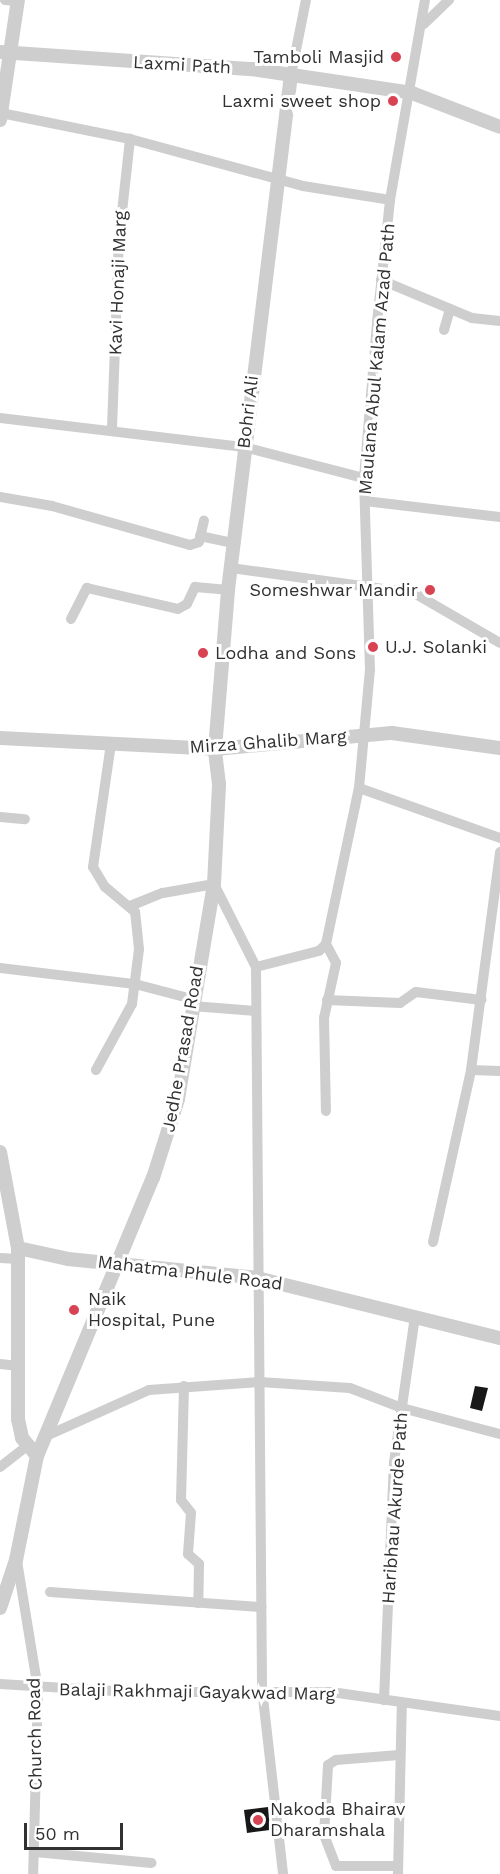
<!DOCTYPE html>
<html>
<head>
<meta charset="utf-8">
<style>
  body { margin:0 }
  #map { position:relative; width:500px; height:1874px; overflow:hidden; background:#fff; font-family:"Work Sans",sans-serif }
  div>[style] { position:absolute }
  .building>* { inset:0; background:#181818 }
  .minor>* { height:10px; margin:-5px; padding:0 5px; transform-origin:5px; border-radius:5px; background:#cecece }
  .tertiary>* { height:14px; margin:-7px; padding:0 7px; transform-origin:7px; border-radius:7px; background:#cecece }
  .dots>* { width:16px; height:16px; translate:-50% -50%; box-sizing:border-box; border:3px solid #fff; border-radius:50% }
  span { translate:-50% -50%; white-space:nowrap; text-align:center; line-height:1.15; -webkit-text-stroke:6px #fff; paint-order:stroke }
  .poi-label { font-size:18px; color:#313131 }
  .right { translate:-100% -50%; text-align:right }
  .left { translate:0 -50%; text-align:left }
  .street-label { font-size:18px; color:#313131 }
  .scale { position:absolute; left:24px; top:1823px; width:99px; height:27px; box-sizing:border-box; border:3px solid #313131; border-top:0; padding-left:8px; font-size:18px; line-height:21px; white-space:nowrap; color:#313131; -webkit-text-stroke:4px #fff; paint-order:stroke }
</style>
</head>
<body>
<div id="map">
  <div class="building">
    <div style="clip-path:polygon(475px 1386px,488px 1388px,482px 1411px,470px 1408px)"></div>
    <div style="clip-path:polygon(268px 1807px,270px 1830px,247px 1833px,244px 1810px)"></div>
  </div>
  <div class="minor">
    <div style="left:5px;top:0;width:13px;rotate:4deg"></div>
    <div style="left:424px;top:24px;width:35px;rotate:-44deg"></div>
    <div style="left:291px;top:75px;width:76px;rotate:-78.7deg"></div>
    <div style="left:1px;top:113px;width:132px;rotate:11.4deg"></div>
    <div style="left:130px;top:139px;width:179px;rotate:15.2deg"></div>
    <div style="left:303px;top:186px;width:88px;rotate:9.1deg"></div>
    <div style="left:381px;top:280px;width:99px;rotate:22.7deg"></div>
    <div style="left:472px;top:318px;width:28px;rotate:6deg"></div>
    <div style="left:444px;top:330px;width:22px;rotate:-74deg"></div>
    <div style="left:0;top:418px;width:246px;rotate:6.8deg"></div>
    <div style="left:244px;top:447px;width:124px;rotate:14.5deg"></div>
    <div style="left:112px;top:428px;width:189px;rotate:-87.9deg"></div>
    <div style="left:119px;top:239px;width:101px;rotate:-83.7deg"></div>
    <div style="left:0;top:497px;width:53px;rotate:9.8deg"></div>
    <div style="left:52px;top:506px;width:143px;rotate:15.8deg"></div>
    <div style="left:190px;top:545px;width:9px;rotate:-18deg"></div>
    <div style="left:199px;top:542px;width:22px;rotate:-77deg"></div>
    <div style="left:365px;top:501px;width:136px;rotate:6.8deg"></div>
    <div style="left:200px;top:536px;width:34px;rotate:12deg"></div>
    <div style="left:231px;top:568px;width:185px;rotate:7.8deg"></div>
    <div style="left:414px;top:593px;width:99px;rotate:30.2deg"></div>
    <div style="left:71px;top:619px;width:35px;rotate:-63deg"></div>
    <div style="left:87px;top:588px;width:93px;rotate:13deg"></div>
    <div style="left:178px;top:609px;width:10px;rotate:-29deg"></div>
    <div style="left:187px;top:604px;width:19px;rotate:-65deg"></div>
    <div style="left:195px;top:587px;width:33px;rotate:5deg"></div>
    <div style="left:359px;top:788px;width:150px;rotate:19.5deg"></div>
    <div style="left:0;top:817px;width:25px;rotate:5deg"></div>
    <div style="left:130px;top:906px;width:35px;rotate:-22deg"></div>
    <div style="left:163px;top:893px;width:52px;rotate:-10deg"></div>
    <div style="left:214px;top:884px;width:93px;rotate:63.2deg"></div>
    <div style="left:256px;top:967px;width:722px;rotate:89.52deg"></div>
    <div style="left:262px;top:1689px;width:186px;rotate:83.5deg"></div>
    <div style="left:326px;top:944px;width:21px;rotate:62deg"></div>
    <div style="left:336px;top:963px;width:56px;rotate:102.3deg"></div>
    <div style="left:324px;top:1018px;width:93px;rotate:88.8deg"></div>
    <div style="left:256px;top:967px;width:65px;rotate:-14.3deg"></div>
    <div style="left:319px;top:951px;width:10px;rotate:-45deg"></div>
    <div style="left:326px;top:944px;width:159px;rotate:-78.1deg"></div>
    <div style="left:359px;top:788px;width:119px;rotate:-84.7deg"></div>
    <div style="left:370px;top:670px;width:192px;rotate:-91.8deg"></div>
    <div style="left:364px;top:478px;width:157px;rotate:-85.2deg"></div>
    <div style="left:377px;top:322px;width:123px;rotate:-83.9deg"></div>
    <div style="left:390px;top:200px;width:203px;rotate:-80.1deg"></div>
    <div style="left:0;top:968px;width:136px;rotate:6.8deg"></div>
    <div style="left:135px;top:984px;width:59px;rotate:14.7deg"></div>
    <div style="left:327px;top:1000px;width:73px;rotate:2.4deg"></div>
    <div style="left:400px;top:1003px;width:19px;rotate:-35deg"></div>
    <div style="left:416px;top:992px;width:66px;rotate:6.9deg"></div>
    <div style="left:192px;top:1006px;width:64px;rotate:4.5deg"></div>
    <div style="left:96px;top:1070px;width:75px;rotate:-61.4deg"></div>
    <div style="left:132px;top:1004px;width:55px;rotate:-82.7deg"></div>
    <div style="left:139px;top:949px;width:37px;rotate:-96deg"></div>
    <div style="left:135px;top:912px;width:39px;rotate:-140deg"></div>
    <div style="left:105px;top:887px;width:23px;rotate:-121deg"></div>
    <div style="left:93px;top:867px;width:124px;rotate:-81.7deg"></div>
    <div style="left:471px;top:1070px;width:29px;rotate:2deg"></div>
    <div style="left:433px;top:1242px;width:176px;rotate:-77.5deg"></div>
    <div style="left:471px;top:1070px;width:220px;rotate:-82.4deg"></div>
    <div style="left:0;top:1258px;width:19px;rotate:3deg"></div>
    <div style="left:0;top:1364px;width:19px;rotate:6deg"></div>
    <div style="left:184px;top:1386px;width:114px;rotate:91.5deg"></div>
    <div style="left:181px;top:1500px;width:16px;rotate:52deg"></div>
    <div style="left:191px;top:1513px;width:41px;rotate:94.2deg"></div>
    <div style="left:188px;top:1554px;width:15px;rotate:42deg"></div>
    <div style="left:199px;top:1564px;width:39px;rotate:91deg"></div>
    <div style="left:44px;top:1437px;width:115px;rotate:-24.1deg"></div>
    <div style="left:149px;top:1390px;width:111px;rotate:-4.1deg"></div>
    <div style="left:260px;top:1382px;width:90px;rotate:3.8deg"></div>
    <div style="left:350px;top:1388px;width:56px;rotate:21deg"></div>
    <div style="left:402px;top:1408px;width:101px;rotate:14.9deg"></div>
    <div style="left:0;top:1467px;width:34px;rotate:-38deg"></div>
    <div style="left:17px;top:1561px;width:130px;rotate:80.7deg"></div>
    <div style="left:38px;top:1689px;width:185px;rotate:91.5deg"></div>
    <div style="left:50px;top:1592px;width:212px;rotate:4.1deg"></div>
    <div style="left:0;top:1684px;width:131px;rotate:3.5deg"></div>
    <div style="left:131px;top:1692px;width:200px"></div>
    <div style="left:331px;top:1692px;width:171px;rotate:8.1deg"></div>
    <div style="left:384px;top:1700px;width:238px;rotate:-87.6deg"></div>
    <div style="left:394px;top:1462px;width:148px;rotate:-81.8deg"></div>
    <div style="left:35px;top:1852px;width:117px;rotate:5.4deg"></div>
    <div style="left:398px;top:1866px;width:62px;rotate:180deg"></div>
    <div style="left:336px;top:1866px;width:33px;rotate:-111deg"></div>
    <div style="left:324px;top:1835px;width:70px;rotate:-86.7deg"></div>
    <div style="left:328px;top:1765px;width:9px;rotate:-32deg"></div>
    <div style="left:336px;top:1760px;width:63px;rotate:-4.5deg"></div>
    <div style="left:398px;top:1874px;width:170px;rotate:-88.7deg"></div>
  </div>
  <div class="tertiary">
    <div style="left:0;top:52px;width:253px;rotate:3.9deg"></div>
    <div style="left:252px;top:69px;width:162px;rotate:8.5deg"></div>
    <div style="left:412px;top:93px;width:94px;rotate:21.1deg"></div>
    <div style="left:0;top:120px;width:121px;rotate:-81.5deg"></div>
    <div style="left:0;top:738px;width:215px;rotate:2.9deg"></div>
    <div style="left:215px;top:749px;width:178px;rotate:-5.2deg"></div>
    <div style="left:392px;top:733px;width:109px;rotate:7.9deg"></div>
    <div style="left:0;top:1152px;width:98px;rotate:79.4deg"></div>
    <div style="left:18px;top:1248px;width:171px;rotate:90deg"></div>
    <div style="left:18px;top:1419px;width:19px;rotate:78deg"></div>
    <div style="left:22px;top:1438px;width:23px;rotate:50deg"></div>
    <div style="left:18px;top:1248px;width:51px;rotate:12.4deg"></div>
    <div style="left:68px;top:1259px;width:190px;rotate:5.7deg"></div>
    <div style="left:257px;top:1278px;width:250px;rotate:13.9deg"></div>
    <div style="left:0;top:1608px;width:51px;rotate:-71.6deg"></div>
    <div style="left:16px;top:1560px;width:106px;rotate:-78.6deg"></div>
    <div style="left:37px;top:1456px;width:301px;rotate:-67.4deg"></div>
    <div style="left:153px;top:1178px;width:83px;rotate:-72.4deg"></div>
    <div style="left:178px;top:1099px;width:218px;rotate:-80.5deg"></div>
    <div style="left:214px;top:884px;width:100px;rotate:-87.1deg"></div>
    <div style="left:219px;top:784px;width:35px;rotate:-97deg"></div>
    <div style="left:215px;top:749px;width:160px;rotate:-85.3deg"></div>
    <div style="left:228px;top:590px;width:519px;rotate:-83.03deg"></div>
  </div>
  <div class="dots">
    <div style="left:396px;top:57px;background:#d84354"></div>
    <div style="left:393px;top:101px;background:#d84354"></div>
    <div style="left:430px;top:590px;background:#d84354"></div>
    <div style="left:373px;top:647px;background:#d84354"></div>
    <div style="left:203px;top:653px;background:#d84354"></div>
    <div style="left:74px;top:1310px;background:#d84354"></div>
    <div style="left:258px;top:1820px;background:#d84354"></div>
  </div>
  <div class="poi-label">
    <span class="right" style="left:384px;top:57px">Tamboli Masjid</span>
    <span class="right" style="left:381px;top:101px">Laxmi sweet shop</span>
    <span class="right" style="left:418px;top:590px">Someshwar Mandir</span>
    <span class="left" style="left:385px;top:647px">U.J. Solanki</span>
    <span class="left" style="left:215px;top:653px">Lodha and Sons</span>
    <span class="left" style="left:88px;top:1310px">Naik<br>Hospital, Pune</span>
    <span class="left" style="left:270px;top:1820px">Nakoda Bhairav<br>Dharamshala</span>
  </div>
  <div class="street-label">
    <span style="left:182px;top:65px;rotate:3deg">Laxmi Path</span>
    <span style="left:118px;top:283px;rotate:-88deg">Kavi Honaji Marg</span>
    <span style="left:377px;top:359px;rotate:-85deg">Maulana Abul Kalam Azad Path</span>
    <span style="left:248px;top:412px;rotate:-83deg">Bohri Ali</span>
    <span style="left:268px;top:742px;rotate:-4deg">Mirza Ghalib Marg</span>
    <span style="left:183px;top:1049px;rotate:-80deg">Jedhe Prasad Road</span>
    <span style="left:190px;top:1273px;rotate:7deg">Mahatma Phule Road</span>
    <span style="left:395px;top:1508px;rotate:-86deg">Haribhau Akurde Path</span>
    <span style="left:197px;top:1692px;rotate:1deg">Balaji Rakhmaji Gayakwad Marg</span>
    <span style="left:35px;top:1734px;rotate:-91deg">Church Road</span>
  </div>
  <div class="scale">50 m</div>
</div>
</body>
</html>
